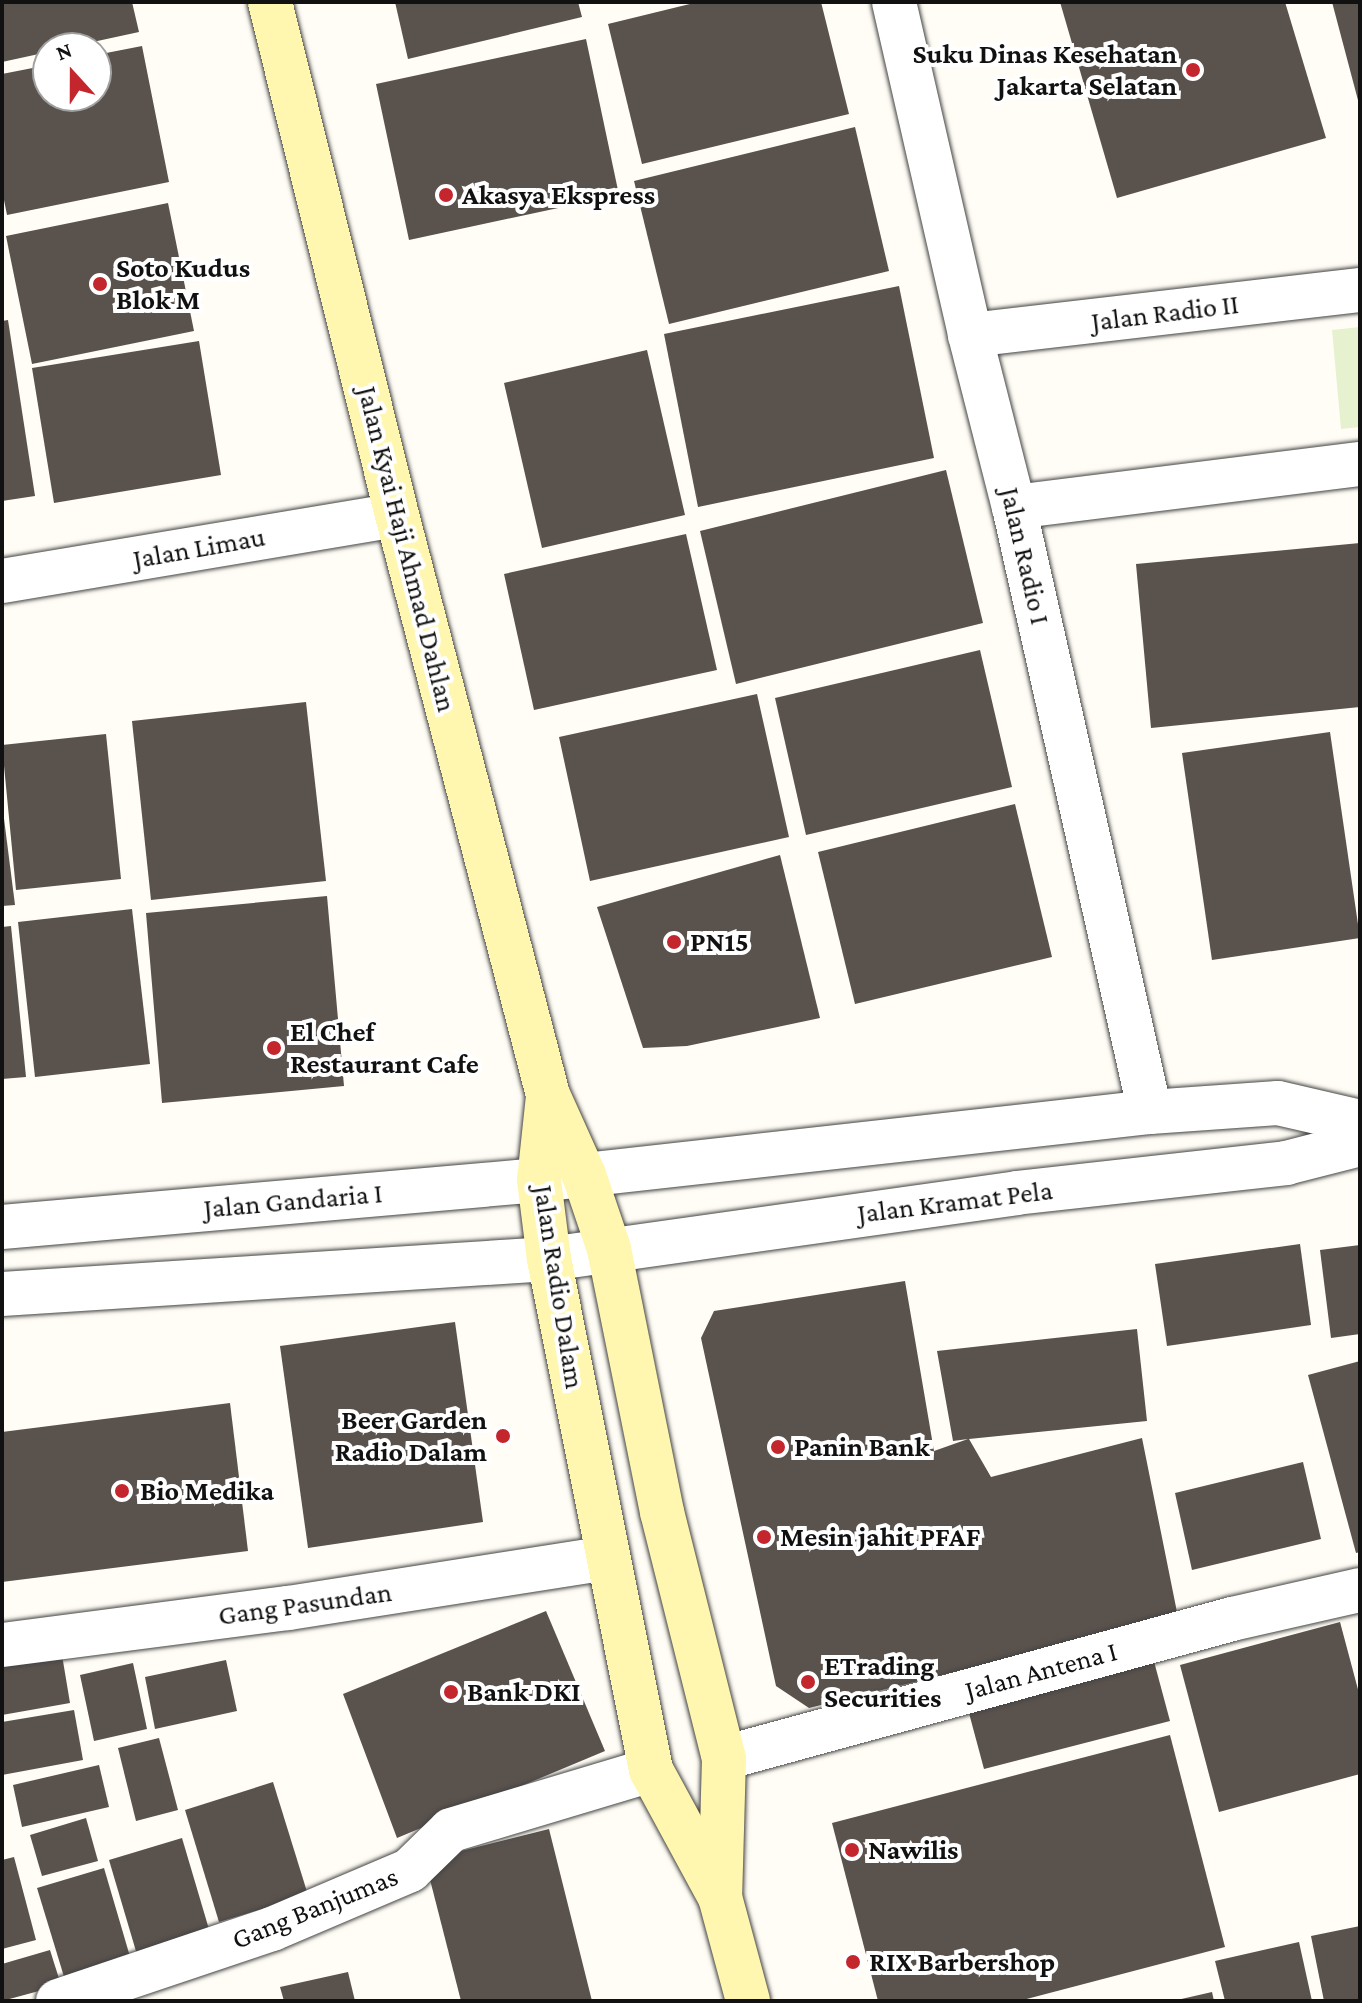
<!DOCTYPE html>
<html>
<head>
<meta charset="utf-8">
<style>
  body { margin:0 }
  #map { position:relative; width:1362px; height:2003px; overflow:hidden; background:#fffdf5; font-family:"Crimson Pro",serif }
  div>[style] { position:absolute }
  .pitch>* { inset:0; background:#e6f2cf }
  .building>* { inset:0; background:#5a524d }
  .roads { filter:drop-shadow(0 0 2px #444) drop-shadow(0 0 2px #444) }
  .minor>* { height:44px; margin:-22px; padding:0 22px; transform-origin:22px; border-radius:22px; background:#fff }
  .tertiary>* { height:44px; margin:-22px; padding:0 22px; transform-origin:22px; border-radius:22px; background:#fff }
  .secondary>* { height:44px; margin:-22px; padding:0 22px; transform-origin:22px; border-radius:22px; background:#fff6b0 }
  .dots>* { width:22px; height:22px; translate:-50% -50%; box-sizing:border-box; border:4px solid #fff; border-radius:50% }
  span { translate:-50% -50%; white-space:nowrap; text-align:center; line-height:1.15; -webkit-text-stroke:8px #fff; paint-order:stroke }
  .poi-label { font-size:28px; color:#111; font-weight:700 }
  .right { translate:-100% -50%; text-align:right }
  .left { translate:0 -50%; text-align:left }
  .street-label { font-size:28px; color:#111 }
  .frame { position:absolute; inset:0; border:4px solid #111; pointer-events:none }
  .north { position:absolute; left:32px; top:32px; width:80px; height:80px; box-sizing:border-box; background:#fff; border:2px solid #a0a0a0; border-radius:50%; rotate:339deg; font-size:22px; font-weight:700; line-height:32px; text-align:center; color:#111 }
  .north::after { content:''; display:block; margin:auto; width:28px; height:36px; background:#c4262e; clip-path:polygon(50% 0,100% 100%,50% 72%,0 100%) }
</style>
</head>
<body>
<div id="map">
  <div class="pitch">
    <div style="clip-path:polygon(1360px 327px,1360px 427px,1341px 429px,1332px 330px)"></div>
  </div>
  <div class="building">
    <div style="clip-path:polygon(2px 2px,132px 2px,139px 32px,65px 48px,48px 48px,48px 52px,2px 62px)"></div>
    <div style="clip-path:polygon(395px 2px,578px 2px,582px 17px,408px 59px)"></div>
    <div style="clip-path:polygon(698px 2px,821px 2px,849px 114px,642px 164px,608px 24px)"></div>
    <div style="clip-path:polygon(1060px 2px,1285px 2px,1326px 138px,1117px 198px)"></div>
    <div style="clip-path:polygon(1332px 2px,1360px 2px,1360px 104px,1359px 104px)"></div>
    <div style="clip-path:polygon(586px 39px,619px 195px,409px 240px,376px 84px)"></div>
    <div style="clip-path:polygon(142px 46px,169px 182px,7px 215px,2px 190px,2px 74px,48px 65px,48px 96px,96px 96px,96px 55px)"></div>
    <div style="clip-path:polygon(855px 127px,889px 271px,669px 324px,634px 181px)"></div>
    <div style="clip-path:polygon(168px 203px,194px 331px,32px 364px,6px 236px)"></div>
    <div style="clip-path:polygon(899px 286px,934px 458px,698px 507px,664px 334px)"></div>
    <div style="clip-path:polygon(8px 320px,35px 496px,2px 501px,2px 321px)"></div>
    <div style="clip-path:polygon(199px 341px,221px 475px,54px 503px,32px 368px)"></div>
    <div style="clip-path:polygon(647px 350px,685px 515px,542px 548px,504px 383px)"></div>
    <div style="clip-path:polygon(946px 470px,983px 623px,736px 684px,700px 531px)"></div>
    <div style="clip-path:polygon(686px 534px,717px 670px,534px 710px,504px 574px)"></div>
    <div style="clip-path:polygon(1360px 543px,1360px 707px,1151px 728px,1136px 564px)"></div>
    <div style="clip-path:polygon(980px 650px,1012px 787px,806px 835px,775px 698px)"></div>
    <div style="clip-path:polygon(757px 694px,789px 837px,590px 881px,559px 737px)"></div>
    <div style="clip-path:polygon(306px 702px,326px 881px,151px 900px,132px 721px)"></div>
    <div style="clip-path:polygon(1330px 732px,1360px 938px,1212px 960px,1182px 753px)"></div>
    <div style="clip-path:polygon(106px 734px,121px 879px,16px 890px,2px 745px)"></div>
    <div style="clip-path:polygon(2px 803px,15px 905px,2px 906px)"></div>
    <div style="clip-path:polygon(1015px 804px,1052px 957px,855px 1004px,818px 852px)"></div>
    <div style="clip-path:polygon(780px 855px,820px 1018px,687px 1046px,643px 1048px,597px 907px)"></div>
    <div style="clip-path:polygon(327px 896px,344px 1086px,162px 1103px,146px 913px)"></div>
    <div style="clip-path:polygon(132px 909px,150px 1064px,35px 1077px,18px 922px)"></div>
    <div style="clip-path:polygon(11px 926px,26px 1077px,2px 1079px,2px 927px)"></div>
    <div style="clip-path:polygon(1300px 1244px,1311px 1325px,1167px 1346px,1155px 1264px)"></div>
    <div style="clip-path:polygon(1360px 1245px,1360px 1334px,1331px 1338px,1320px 1250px)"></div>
    <div style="clip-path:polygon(905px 1281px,934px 1451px,968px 1439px,953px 1441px,937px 1351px,1137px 1329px,1147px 1421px,969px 1439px,991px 1477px,1142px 1438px,1178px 1617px,809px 1708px,776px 1686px,701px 1338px,714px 1311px)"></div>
    <div style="clip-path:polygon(455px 1322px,483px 1522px,308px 1548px,280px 1346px)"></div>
    <div style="clip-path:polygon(1360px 1361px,1360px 1552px,1356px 1553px,1308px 1375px)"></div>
    <div style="clip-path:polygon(230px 1403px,248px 1551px,2px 1582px,2px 1432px)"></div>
    <div style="clip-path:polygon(1303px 1462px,1321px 1539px,1192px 1570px,1175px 1493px)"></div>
    <div style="clip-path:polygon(546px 1611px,605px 1751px,397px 1838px,343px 1694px)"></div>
    <div style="clip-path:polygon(1340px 1622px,1360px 1697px,1360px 1774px,1219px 1812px,1180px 1665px)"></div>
    <div style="clip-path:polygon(1152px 1654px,1170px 1721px,984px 1769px,966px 1702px)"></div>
    <div style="clip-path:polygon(62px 1655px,70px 1703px,2px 1715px,2px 1665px)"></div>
    <div style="clip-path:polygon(226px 1660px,237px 1711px,155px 1729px,145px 1677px)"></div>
    <div style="clip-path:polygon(133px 1663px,147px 1729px,94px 1741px,80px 1675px)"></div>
    <div style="clip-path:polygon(74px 1710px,83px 1760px,2px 1775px,2px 1722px)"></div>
    <div style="clip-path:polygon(1170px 1735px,1225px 1947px,1019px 2001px,878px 2001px,832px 1823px)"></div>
    <div style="clip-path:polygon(159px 1738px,178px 1810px,136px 1821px,118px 1748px)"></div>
    <div style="clip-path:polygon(99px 1765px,109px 1807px,22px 1827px,13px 1785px)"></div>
    <div style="clip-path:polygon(273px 1782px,308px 1895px,219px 1922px,185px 1810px)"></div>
    <div style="clip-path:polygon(86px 1818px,98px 1861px,42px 1876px,30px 1835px)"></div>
    <div style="clip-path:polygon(549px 1829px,592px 2001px,461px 2001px,425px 1860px)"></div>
    <div style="clip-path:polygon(182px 1838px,211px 1936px,138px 1958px,109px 1860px)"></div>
    <div style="clip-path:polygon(14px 1857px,36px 1940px,2px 1949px,2px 1860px)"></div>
    <div style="clip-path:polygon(104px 1868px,131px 1960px,65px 1980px,37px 1888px)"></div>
    <div style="clip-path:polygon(1360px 1926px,1360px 2001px,1324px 2001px,1311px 1936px)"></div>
    <div style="clip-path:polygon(1299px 1942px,1312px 2001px,1225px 2001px,1215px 1961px)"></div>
    <div style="clip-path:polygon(50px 1950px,61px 1985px,2px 2001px,2px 1964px)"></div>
    <div style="clip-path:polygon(348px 1972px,355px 2001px,284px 2001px,280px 1987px)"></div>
    <div style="clip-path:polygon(1212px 1992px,1214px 2001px,1177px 2001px,1177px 2000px)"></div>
  </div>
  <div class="roads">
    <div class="minor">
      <div style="left:894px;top:2px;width:342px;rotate:77.1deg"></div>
      <div style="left:970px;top:335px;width:178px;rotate:75.7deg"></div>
      <div style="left:1014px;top:507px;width:620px;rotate:77.33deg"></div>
      <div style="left:970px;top:335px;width:393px;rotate:-6.6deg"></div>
      <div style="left:1014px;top:507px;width:349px;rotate:-7.1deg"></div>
      <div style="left:2px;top:581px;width:400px;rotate:-9.5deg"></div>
      <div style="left:2px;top:1645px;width:288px;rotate:-7.4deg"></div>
      <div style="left:288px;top:1608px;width:324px;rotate:-8.9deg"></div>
      <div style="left:724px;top:1758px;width:527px;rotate:-15.3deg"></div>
      <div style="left:1232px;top:1619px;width:131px;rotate:-12.8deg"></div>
      <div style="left:58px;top:2001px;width:226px;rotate:-18.6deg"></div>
      <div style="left:272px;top:1929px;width:150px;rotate:-23.1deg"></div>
      <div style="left:410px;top:1870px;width:57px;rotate:-44.3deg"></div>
      <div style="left:451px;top:1830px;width:209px;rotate:-16.7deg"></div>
    </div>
    <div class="tertiary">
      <div style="left:2px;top:1227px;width:539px;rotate:-5deg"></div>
      <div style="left:539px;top:1180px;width:615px;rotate:-6.35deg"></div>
      <div style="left:1150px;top:1112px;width:128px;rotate:-4deg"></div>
      <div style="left:1278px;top:1103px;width:84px;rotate:13deg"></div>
      <div style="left:2px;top:1294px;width:548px;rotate:-3.66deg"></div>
      <div style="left:549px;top:1259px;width:472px;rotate:-8deg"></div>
      <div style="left:1016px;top:1193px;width:272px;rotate:-6.3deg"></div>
      <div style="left:1286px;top:1163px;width:76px;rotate:-14.4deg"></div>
    </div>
    <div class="secondary">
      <div style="left:270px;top:2px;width:528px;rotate:76.1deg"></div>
      <div style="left:397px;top:515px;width:599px;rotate:75.41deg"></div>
      <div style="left:548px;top:1095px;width:88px;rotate:65.8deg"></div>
      <div style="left:584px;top:1175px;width:78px;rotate:71.3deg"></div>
      <div style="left:609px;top:1249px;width:268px;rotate:78.6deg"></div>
      <div style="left:662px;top:1512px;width:254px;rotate:75.9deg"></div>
      <div style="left:724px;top:1758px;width:139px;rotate:91.6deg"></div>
      <div style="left:548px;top:1096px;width:84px;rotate:96.1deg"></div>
      <div style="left:539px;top:1180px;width:80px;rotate:82.8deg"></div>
      <div style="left:549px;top:1259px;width:521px;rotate:78.71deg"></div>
      <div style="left:651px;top:1770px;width:145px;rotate:61.5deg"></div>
      <div style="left:720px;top:1897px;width:108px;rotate:74.9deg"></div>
    </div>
  </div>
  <div class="dots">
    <div style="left:1193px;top:70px;background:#c4262e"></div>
    <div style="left:446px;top:195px;background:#c4262e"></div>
    <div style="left:100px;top:284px;background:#c4262e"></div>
    <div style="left:674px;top:942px;background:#c4262e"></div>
    <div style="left:274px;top:1048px;background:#c4262e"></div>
    <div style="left:503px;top:1436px;background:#c4262e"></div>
    <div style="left:778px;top:1447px;background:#c4262e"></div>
    <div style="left:122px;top:1491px;background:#c4262e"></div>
    <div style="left:764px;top:1537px;background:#c4262e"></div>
    <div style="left:808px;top:1682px;background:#c4262e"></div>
    <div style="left:451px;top:1692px;background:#c4262e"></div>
    <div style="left:852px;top:1850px;background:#c4262e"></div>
    <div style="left:853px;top:1962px;background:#c4262e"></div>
  </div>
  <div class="poi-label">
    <span class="right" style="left:1177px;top:70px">Suku Dinas Kesehatan<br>Jakarta Selatan</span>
    <span class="left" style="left:462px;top:195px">Akasya Ekspress</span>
    <span class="left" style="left:116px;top:284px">Soto Kudus<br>Blok M</span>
    <span class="left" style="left:690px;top:942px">PN15</span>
    <span class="left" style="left:290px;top:1048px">El Chef<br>Restaurant Cafe</span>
    <span class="right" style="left:487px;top:1436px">Beer Garden<br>Radio Dalam</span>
    <span class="left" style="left:794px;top:1447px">Panin Bank</span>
    <span class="left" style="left:140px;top:1491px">Bio Medika</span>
    <span class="left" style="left:780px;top:1537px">Mesin jahit PFAF</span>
    <span class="left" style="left:824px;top:1682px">ETrading<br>Securities</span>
    <span class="left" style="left:467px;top:1692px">Bank DKI</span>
    <span class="left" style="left:868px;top:1850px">Nawilis</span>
    <span class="left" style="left:869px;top:1962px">RIX Barbershop</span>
  </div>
  <div class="street-label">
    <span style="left:1165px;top:313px;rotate:-7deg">Jalan Radio II</span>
    <span style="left:199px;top:548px;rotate:-10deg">Jalan Limau</span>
    <span style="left:407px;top:549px;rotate:76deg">Jalan Kyai Haji Ahmad Dahlan</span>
    <span style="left:1025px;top:556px;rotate:77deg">Jalan Radio I</span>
    <span style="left:293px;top:1201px;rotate:-5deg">Jalan Gandaria I</span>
    <span style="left:955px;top:1202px;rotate:-7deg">Jalan Kramat Pela</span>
    <span style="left:559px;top:1287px;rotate:81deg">Jalan Radio Dalam</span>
    <span style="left:305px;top:1604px;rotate:-8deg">Gang Pasundan</span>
    <span style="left:1041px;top:1671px;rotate:-15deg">Jalan Antena I</span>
    <span style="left:315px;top:1908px;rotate:-22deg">Gang Banjumas</span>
  </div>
  <div class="frame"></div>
  <div class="north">N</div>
</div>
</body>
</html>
